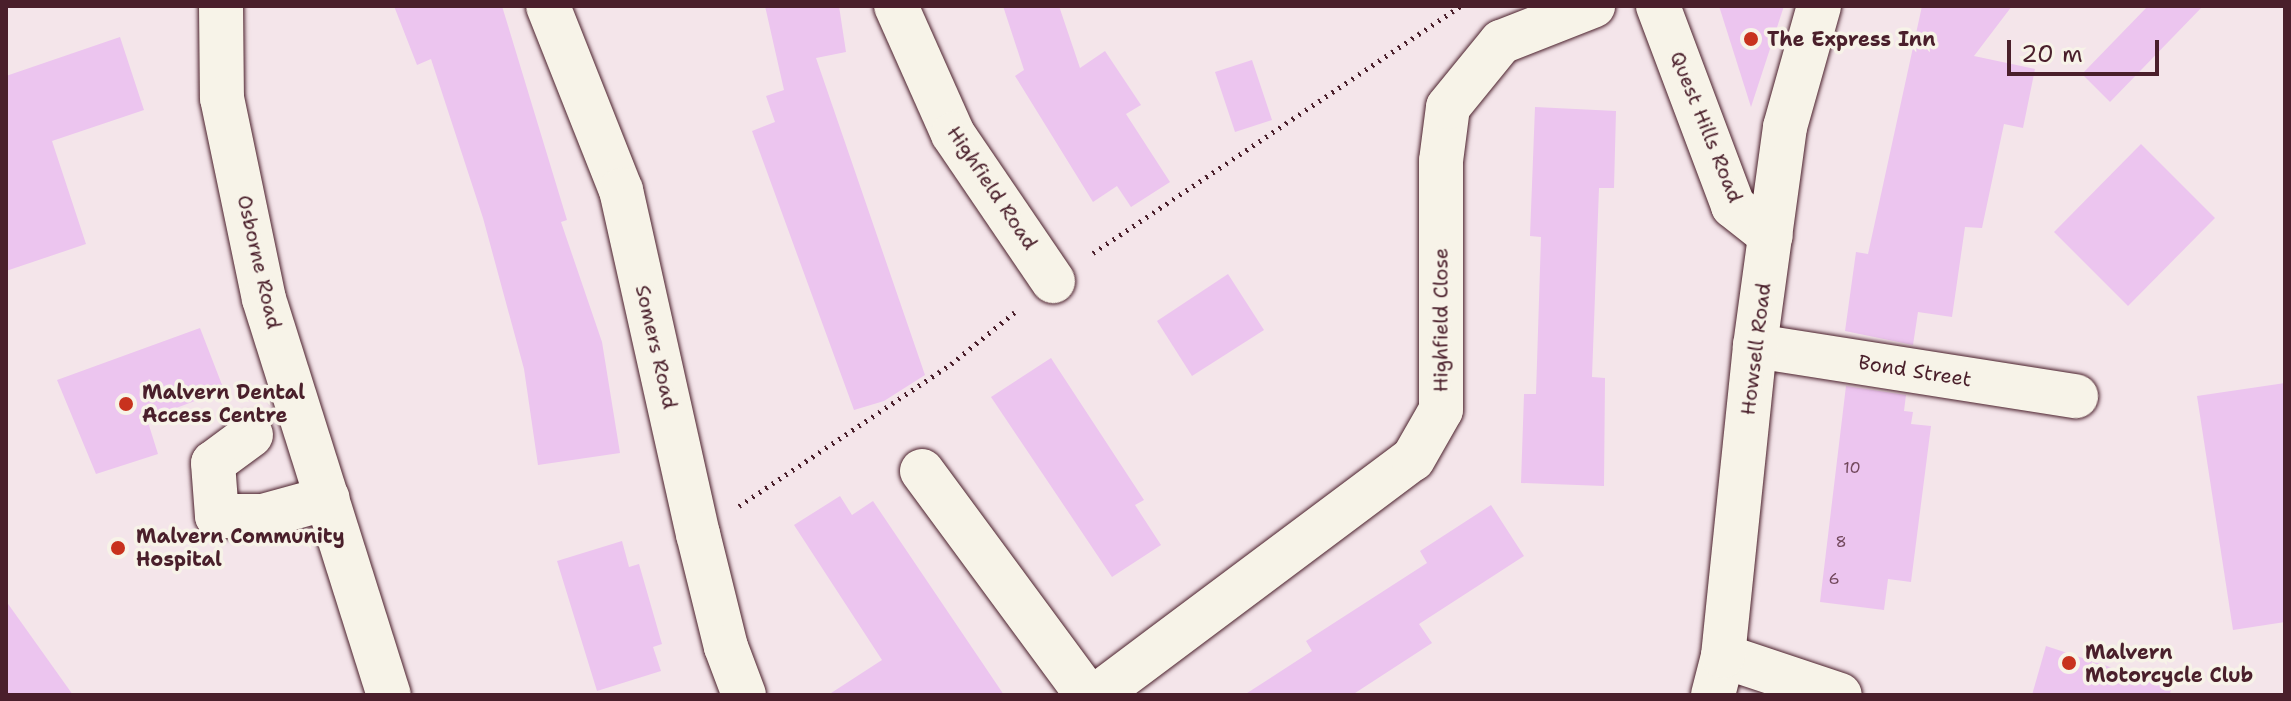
<!DOCTYPE html>
<html>
<head>
<meta charset="utf-8">
<style>
  body { margin:0 }
  #map { position:relative; width:2291px; height:701px; overflow:hidden; background:#f4e5ea; font-family:"Shantell Sans",sans-serif }
  div>[style] { position:absolute }
  .building>* { inset:0; background:#ecc5ef }
  .path>* { height:5px; margin-top:-2.5px; transform-origin:0; background:repeating-linear-gradient(90deg,#4a1f2b 0 2px,transparent 0 8px) }
  .roads { filter:drop-shadow(0 0 2px #4a1f2b) drop-shadow(0 0 2px #4a1f2b) }
  .minor>* { height:44px; margin:-22px; padding:0 22px; transform-origin:22px; border-radius:22px; background:#f7f3e8 }
  .dots>* { width:22px; height:22px; translate:-50% -50%; box-sizing:border-box; border:4px solid #f7f3e8; border-radius:50% }
  span { translate:-50% -50%; white-space:nowrap; text-align:center; line-height:1.15; -webkit-text-stroke:7px #f7f3e8; paint-order:stroke }
  .number-label { font-size:16px; color:#72485c }
  .number-label span { -webkit-text-stroke-width:0 }
  .poi-label { font-size:20px; color:#4a1f2b; font-weight:700 }
  .left { translate:0 -50%; text-align:left }
  .street-label { font-size:20px; color:#4a1f2b }
  .frame { position:absolute; inset:0; border:8px solid #4a1f2b; pointer-events:none }
  .scale { position:absolute; left:2007px; top:40px; width:152px; height:36px; box-sizing:border-box; border:4px solid #4a1f2b; border-top:0; padding-left:10px; font-size:24px; line-height:28px; white-space:nowrap; color:#4a1f2b; -webkit-text-stroke:6px #f7f3e8; paint-order:stroke }
</style>
</head>
<body>
<div id="map">
  <div class="building">
    <div style="clip-path:polygon(394px 6px,502px 6px,567px 220px,561px 222px,602px 342px,620px 453px,538px 465px,524px 369px,483px 218px,431px 59px,417px 65px)"></div>
    <div style="clip-path:polygon(765px 6px,839px 6px,846px 52px,816px 58px,925px 375px,884px 401px,854px 410px,752px 131px,775px 122px,766px 96px,784px 90px)"></div>
    <div style="clip-path:polygon(1003px 6px,1059px 6px,1080px 68px,1105px 51px,1141px 105px,1126px 114px,1170px 182px,1131px 207px,1117px 186px,1093px 202px,1015px 76px,1024px 70px)"></div>
    <div style="clip-path:polygon(1719px 6px,1784px 6px,1751px 107px)"></div>
    <div style="clip-path:polygon(1922px 6px,2012px 6px,1974px 56px,2035px 69px,2023px 128px,2004px 124px,1982px 228px,1965px 227px,1952px 317px,1918px 312px,1913px 345px,1845px 331px,1856px 252px,1868px 254px)"></div>
    <div style="clip-path:polygon(2148px 6px,2203px 6px,2110px 102px,2082px 74px)"></div>
    <div style="clip-path:polygon(120px 37px,144px 110px,52px 141px,86px 244px,6px 271px,6px 76px)"></div>
    <div style="clip-path:polygon(1252px 60px,1272px 120px,1235px 132px,1215px 72px)"></div>
    <div style="clip-path:polygon(1535px 107px,1616px 111px,1614px 188px,1599px 188px,1592px 377px,1605px 378px,1604px 486px,1521px 483px,1524px 394px,1536px 394px,1541px 237px,1530px 236px)"></div>
    <div style="clip-path:polygon(2141px 144px,2215px 218px,2128px 306px,2054px 232px)"></div>
    <div style="clip-path:polygon(1228px 274px,1264px 330px,1192px 376px,1157px 321px)"></div>
    <div style="clip-path:polygon(200px 328px,224px 390px,147px 419px,158px 454px,96px 474px,57px 380px)"></div>
    <div style="clip-path:polygon(1051px 358px,1144px 500px,1135px 505px,1161px 545px,1112px 577px,991px 397px)"></div>
    <div style="clip-path:polygon(2285px 383px,2285px 622px,2233px 630px,2197px 396px)"></div>
    <div style="clip-path:polygon(1846px 386px,1906px 395px,1904px 411px,1913px 412px,1911px 424px,1931px 426px,1911px 582px,1888px 579px,1884px 610px,1820px 602px)"></div>
    <div style="clip-path:polygon(840px 496px,852px 515px,873px 501px,1004px 695px,828px 695px,882px 660px,794px 525px)"></div>
    <div style="clip-path:polygon(1491px 505px,1524px 556px,1419px 624px,1432px 643px,1352px 695px,1244px 695px,1312px 651px,1306px 641px,1427px 563px,1420px 551px)"></div>
    <div style="clip-path:polygon(622px 541px,629px 567px,639px 564px,662px 644px,653px 647px,661px 671px,597px 691px,557px 561px)"></div>
    <div style="clip-path:polygon(6px 601px,73px 695px,6px 695px)"></div>
    <div style="clip-path:polygon(2046px 646px,2171px 687px,2170px 695px,2032px 695px)"></div>
  </div>
  <div class="path">
    <div style="left:1093px;top:253px;width:443px;rotate:-33.9deg"></div>
    <div style="left:739px;top:506px;width:255px;rotate:-33.8deg"></div>
    <div style="left:951px;top:364px;width:82px;rotate:-39.1deg"></div>
  </div>
  <div class="roads">
    <div class="minor">
      <div style="left:221px;top:6px;width:92px;rotate:89.4deg"></div>
      <div style="left:222px;top:98px;width:205px;rotate:78.2deg"></div>
      <div style="left:264px;top:299px;width:415px;rotate:72.5deg"></div>
      <div style="left:548px;top:6px;width:198px;rotate:68.4deg"></div>
      <div style="left:621px;top:190px;width:353px;rotate:77.4deg"></div>
      <div style="left:698px;top:534px;width:116px;rotate:76.1deg"></div>
      <div style="left:726px;top:647px;width:51px;rotate:69.4deg"></div>
      <div style="left:896px;top:6px;width:140px;rotate:66deg"></div>
      <div style="left:953px;top:134px;width:178px;rotate:55.8deg"></div>
      <div style="left:1658px;top:6px;width:214px;rotate:69.4deg"></div>
      <div style="left:1733px;top:206px;width:48px;rotate:38.3deg"></div>
      <div style="left:1755px;top:346px;width:325px;rotate:8.9deg"></div>
      <div style="left:251px;top:435px;width:47px;rotate:143.6deg"></div>
      <div style="left:213px;top:463px;width:53px;rotate:85.7deg"></div>
      <div style="left:217px;top:516px;width:46px"></div>
      <div style="left:263px;top:516px;width:67px;rotate:-15.5deg"></div>
      <div style="left:922px;top:471px;width:278px;rotate:53.6deg"></div>
      <div style="left:1723px;top:656px;width:123px;rotate:18.4deg"></div>
      <div style="left:1097px;top:695px;width:394px;rotate:-36.8deg"></div>
      <div style="left:1413px;top:459px;width:56px;rotate:-60.3deg"></div>
      <div style="left:1441px;top:410px;width:249px;rotate:-90deg"></div>
      <div style="left:1441px;top:161px;width:54px;rotate:-82.6deg"></div>
      <div style="left:1448px;top:107px;width:84px;rotate:-50.8deg"></div>
      <div style="left:1501px;top:42px;width:99px;rotate:-21.4deg"></div>
      <div style="left:1713px;top:695px;width:40px;rotate:-75.6deg"></div>
      <div style="left:1723px;top:656px;width:312px;rotate:-84.1deg"></div>
      <div style="left:1755px;top:346px;width:221px;rotate:-82.2deg"></div>
      <div style="left:1785px;top:127px;width:126px;rotate:-74.3deg"></div>
    </div>
  </div>
  <div class="dots">
    <div style="left:1751px;top:39px;background:#c8321e"></div>
    <div style="left:126px;top:404px;background:#c8321e"></div>
    <div style="left:118px;top:548px;background:#c8321e"></div>
    <div style="left:2069px;top:663px;background:#c8321e"></div>
  </div>
  <div class="number-label">
    <span style="left:1852px;top:468px">10</span>
    <span style="left:1841px;top:542px">8</span>
    <span style="left:1834px;top:579px">6</span>
  </div>
  <div class="poi-label">
    <span class="left" style="left:1767px;top:39px">The Express Inn</span>
    <span class="left" style="left:142px;top:404px">Malvern Dental<br>Access Centre</span>
    <span class="left" style="left:136px;top:548px">Malvern Community<br>Hospital</span>
    <span class="left" style="left:2085px;top:664px">Malvern<br>Motorcycle Club</span>
  </div>
  <div class="street-label">
    <span style="left:1706px;top:127px;rotate:68deg">Quest Hills Road</span>
    <span style="left:992px;top:188px;rotate:56deg">Highfield Road</span>
    <span style="left:259px;top:262px;rotate:77deg">Osborne Road</span>
    <span style="left:1441px;top:320px;rotate:-90deg">Highfield Close</span>
    <span style="left:656px;top:347px;rotate:77deg">Somers Road</span>
    <span style="left:1756px;top:349px;rotate:-83deg">Howsell Road</span>
    <span style="left:1915px;top:371px;rotate:9deg">Bond Street</span>
  </div>
  <div class="frame"></div>
  <div class="scale">20 m</div>
</div>
</body>
</html>
